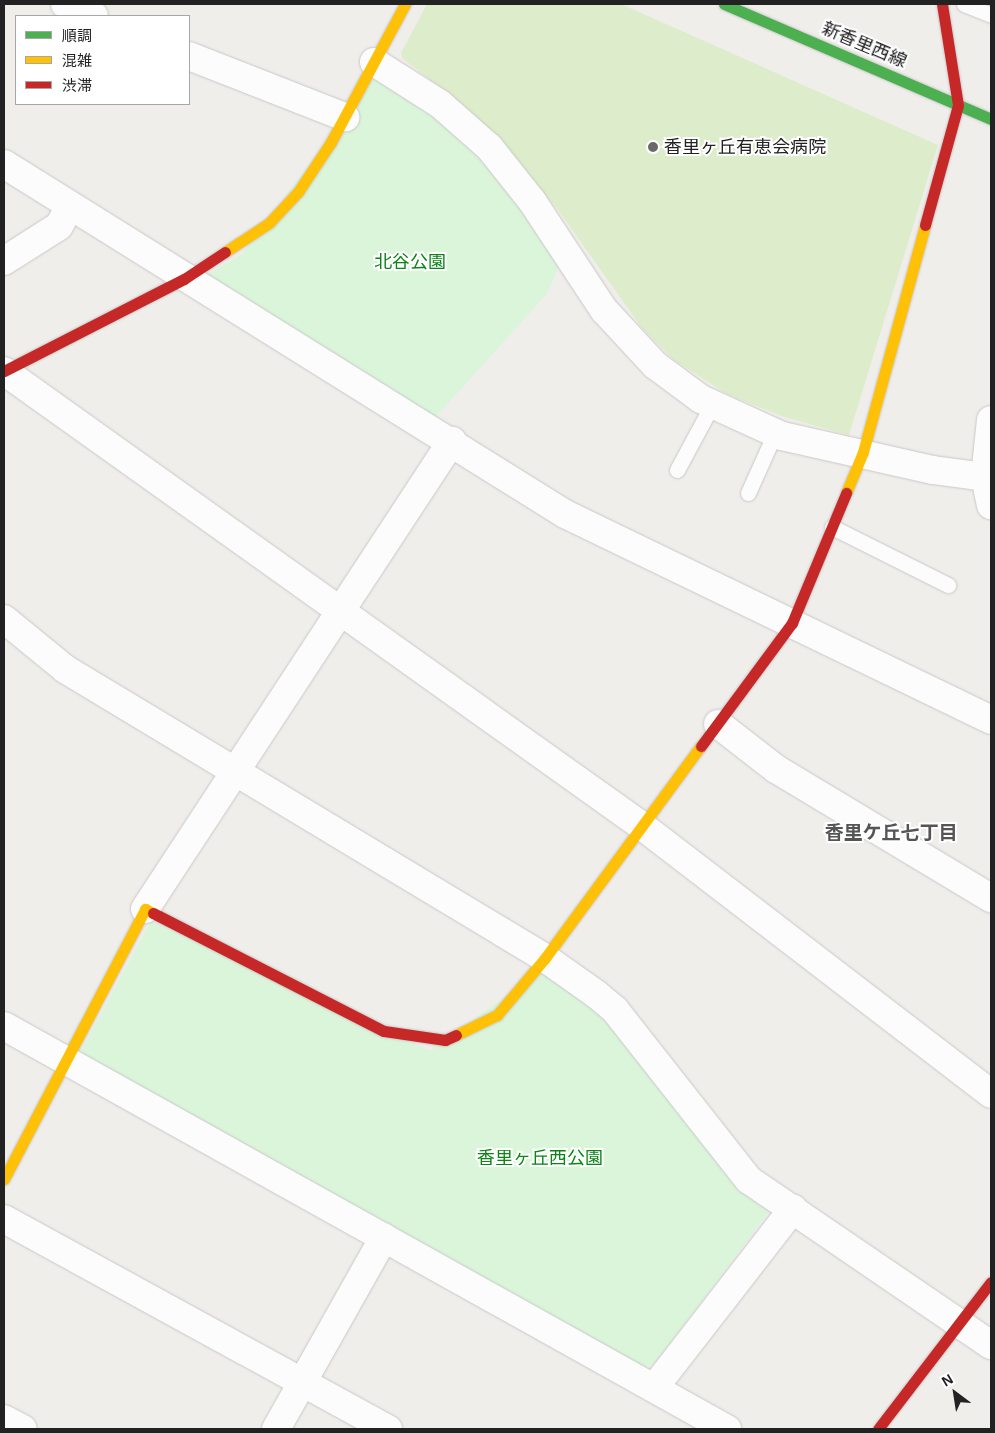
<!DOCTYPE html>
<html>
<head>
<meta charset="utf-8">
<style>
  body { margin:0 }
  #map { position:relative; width:995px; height:1433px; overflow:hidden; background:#f0eeeb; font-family:Arial,"Noto Sans JP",sans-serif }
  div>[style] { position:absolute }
  .grass>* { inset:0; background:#ddeccb }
  .park>* { inset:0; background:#daf5da }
  .roads { filter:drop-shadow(0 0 1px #c9c8c7) drop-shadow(0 0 1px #c9c8c7) }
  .lane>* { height:15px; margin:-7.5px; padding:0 7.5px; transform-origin:7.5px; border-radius:7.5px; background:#fdfcfc }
  .street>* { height:28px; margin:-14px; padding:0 14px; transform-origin:14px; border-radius:14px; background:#fdfcfc }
  .fast>* { height:11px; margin:-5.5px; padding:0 5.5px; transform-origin:5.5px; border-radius:5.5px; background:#4caf50 }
  .slow>* { height:11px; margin:-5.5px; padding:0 5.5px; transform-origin:5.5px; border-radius:5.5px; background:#ffc107 }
  .jam>* { height:11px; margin:-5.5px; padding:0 5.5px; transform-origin:5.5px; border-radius:5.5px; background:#c62828 }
  .dots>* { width:14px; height:14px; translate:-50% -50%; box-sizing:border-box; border:2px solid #fff; border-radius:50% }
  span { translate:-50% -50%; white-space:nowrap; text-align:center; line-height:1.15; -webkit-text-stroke:4px #fff; paint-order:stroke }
  .street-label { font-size:18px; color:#222 }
  .poi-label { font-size:18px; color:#222 }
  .left { translate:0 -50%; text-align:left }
  .park-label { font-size:18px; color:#0c8416 }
  .neighbourhood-label { font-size:19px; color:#555; font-weight:700 }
  .frame { position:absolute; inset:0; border:5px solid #222; pointer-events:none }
  .legend { position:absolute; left:15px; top:15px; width:175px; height:90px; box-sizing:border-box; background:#fff; border:1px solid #a7a7a7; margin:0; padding:6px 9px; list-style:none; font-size:15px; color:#222 }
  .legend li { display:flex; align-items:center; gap:10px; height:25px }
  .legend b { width:25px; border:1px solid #a7a7a7 }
  .north { position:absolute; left:930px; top:1368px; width:50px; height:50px; -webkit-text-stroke:4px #fff; paint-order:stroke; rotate:329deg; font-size:14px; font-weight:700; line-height:20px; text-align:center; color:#222 }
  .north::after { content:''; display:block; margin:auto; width:18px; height:22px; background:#222; clip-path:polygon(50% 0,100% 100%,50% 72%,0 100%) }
</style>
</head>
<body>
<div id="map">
  <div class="grass">
    <div style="clip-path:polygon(427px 4px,621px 4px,938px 145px,849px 435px,784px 417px,727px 394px,674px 360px,642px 328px,558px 210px,507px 150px,461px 103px,403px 59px,401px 53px)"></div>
  </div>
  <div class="park">
    <div style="clip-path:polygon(377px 74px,483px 152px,561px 262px,546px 295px,432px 421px,198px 280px,242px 254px)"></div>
    <div style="clip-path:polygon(151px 921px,430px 1051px,546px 967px,586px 995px,770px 1210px,655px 1364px,641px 1367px,78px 1057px)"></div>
  </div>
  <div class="roads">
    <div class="lane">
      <div style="left:964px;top:4px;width:29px;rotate:22deg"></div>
      <div style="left:677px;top:470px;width:74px;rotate:-61.7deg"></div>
      <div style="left:748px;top:493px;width:66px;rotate:-65.8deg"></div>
      <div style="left:832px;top:527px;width:130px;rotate:26.6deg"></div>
    </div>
    <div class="street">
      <div style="left:65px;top:4px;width:31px;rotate:22deg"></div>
      <div style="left:189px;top:56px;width:168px;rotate:21.4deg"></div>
      <div style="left:374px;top:62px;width:78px;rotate:32.5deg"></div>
      <div style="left:440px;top:104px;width:65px;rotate:41.3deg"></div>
      <div style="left:489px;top:147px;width:69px;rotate:51.5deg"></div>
      <div style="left:532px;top:201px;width:131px;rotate:56.6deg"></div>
      <div style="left:604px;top:310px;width:75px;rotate:47.2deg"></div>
      <div style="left:655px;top:365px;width:57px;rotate:36.5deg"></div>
      <div style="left:701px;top:399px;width:89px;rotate:24.6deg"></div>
      <div style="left:782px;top:436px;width:155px;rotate:12.7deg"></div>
      <div style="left:933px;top:470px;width:52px;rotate:7.7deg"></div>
      <div style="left:4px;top:164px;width:661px;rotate:31.96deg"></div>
      <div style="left:565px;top:514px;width:473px;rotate:25.8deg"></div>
      <div style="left:4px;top:261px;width:65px;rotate:-32.5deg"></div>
      <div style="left:59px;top:226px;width:23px;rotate:-61deg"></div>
      <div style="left:4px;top:371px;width:784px;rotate:35.5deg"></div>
      <div style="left:642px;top:826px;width:440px;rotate:37.5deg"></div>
      <div style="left:991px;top:420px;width:57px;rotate:96deg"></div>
      <div style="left:985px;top:477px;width:29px;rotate:78deg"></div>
      <div style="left:4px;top:619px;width:79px;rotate:39.3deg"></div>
      <div style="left:65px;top:669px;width:560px;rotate:31.05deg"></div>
      <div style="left:545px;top:958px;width:62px;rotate:35.2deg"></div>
      <div style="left:596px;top:994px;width:25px;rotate:40deg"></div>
      <div style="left:615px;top:1010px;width:216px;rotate:51.8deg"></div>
      <div style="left:749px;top:1180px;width:293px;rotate:34.3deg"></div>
      <div style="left:718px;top:724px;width:73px;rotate:37.8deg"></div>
      <div style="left:776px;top:769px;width:251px;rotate:31deg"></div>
      <div style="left:145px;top:909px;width:560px;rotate:-56.74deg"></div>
      <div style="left:4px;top:1026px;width:828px;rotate:29.14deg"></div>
      <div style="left:4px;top:1219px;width:438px;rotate:28.7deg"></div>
      <div style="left:654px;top:1388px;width:227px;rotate:-52.2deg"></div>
      <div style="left:4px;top:1419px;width:21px;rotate:28deg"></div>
      <div style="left:276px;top:1429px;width:220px;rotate:-60.6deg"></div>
    </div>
    <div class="fast">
      <div style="left:724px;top:4px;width:291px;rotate:23.3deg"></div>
    </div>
    <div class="slow">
      <div style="left:225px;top:252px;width:53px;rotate:-33.4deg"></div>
      <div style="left:269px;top:223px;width:42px;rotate:-46.9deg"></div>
      <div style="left:298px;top:192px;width:60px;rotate:-56.6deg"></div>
      <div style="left:331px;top:142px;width:157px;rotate:-61.8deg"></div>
      <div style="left:846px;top:493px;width:44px;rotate:-67.5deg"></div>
      <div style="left:863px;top:452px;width:235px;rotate:-74.7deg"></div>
      <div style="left:456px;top:1035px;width:46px;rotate:-26deg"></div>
      <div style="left:497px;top:1015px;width:75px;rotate:-49.9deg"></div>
      <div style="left:545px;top:958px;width:263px;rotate:-53.7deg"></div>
      <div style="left:4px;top:1179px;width:305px;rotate:-62.4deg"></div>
      <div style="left:145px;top:909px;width:9px;rotate:27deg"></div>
    </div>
    <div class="jam">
      <div style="left:925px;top:225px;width:124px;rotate:-74.6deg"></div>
      <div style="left:958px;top:105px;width:102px;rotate:-99deg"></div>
      <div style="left:4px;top:371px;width:202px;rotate:-27.1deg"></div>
      <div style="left:184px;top:279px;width:49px;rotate:-33.4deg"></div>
      <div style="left:701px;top:746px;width:153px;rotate:-53.5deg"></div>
      <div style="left:792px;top:623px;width:141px;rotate:-67.4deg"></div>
      <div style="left:153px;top:913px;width:259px;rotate:27.1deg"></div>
      <div style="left:384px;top:1031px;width:62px;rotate:8.4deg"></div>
      <div style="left:445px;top:1040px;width:12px;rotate:-24deg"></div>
      <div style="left:878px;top:1429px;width:185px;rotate:-52.5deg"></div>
    </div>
  </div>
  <div class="dots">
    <div style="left:653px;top:147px;background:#6a6968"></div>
  </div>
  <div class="street-label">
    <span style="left:864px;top:45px;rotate:23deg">新香里西線</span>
  </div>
  <div class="poi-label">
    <span class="left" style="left:664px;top:147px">香里ヶ丘有恵会病院</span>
  </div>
  <div class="park-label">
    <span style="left:410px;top:262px">北谷公園</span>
    <span style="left:540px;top:1158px">香里ヶ丘西公園</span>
  </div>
  <div class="neighbourhood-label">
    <span style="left:891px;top:833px">香里ケ丘七丁目</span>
  </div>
  <div class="frame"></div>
  <ul class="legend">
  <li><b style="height:6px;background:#4caf50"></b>順調</li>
  <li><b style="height:6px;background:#ffc107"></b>混雑</li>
  <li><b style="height:6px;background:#c62828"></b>渋滞</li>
  </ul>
  <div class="north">N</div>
</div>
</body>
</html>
